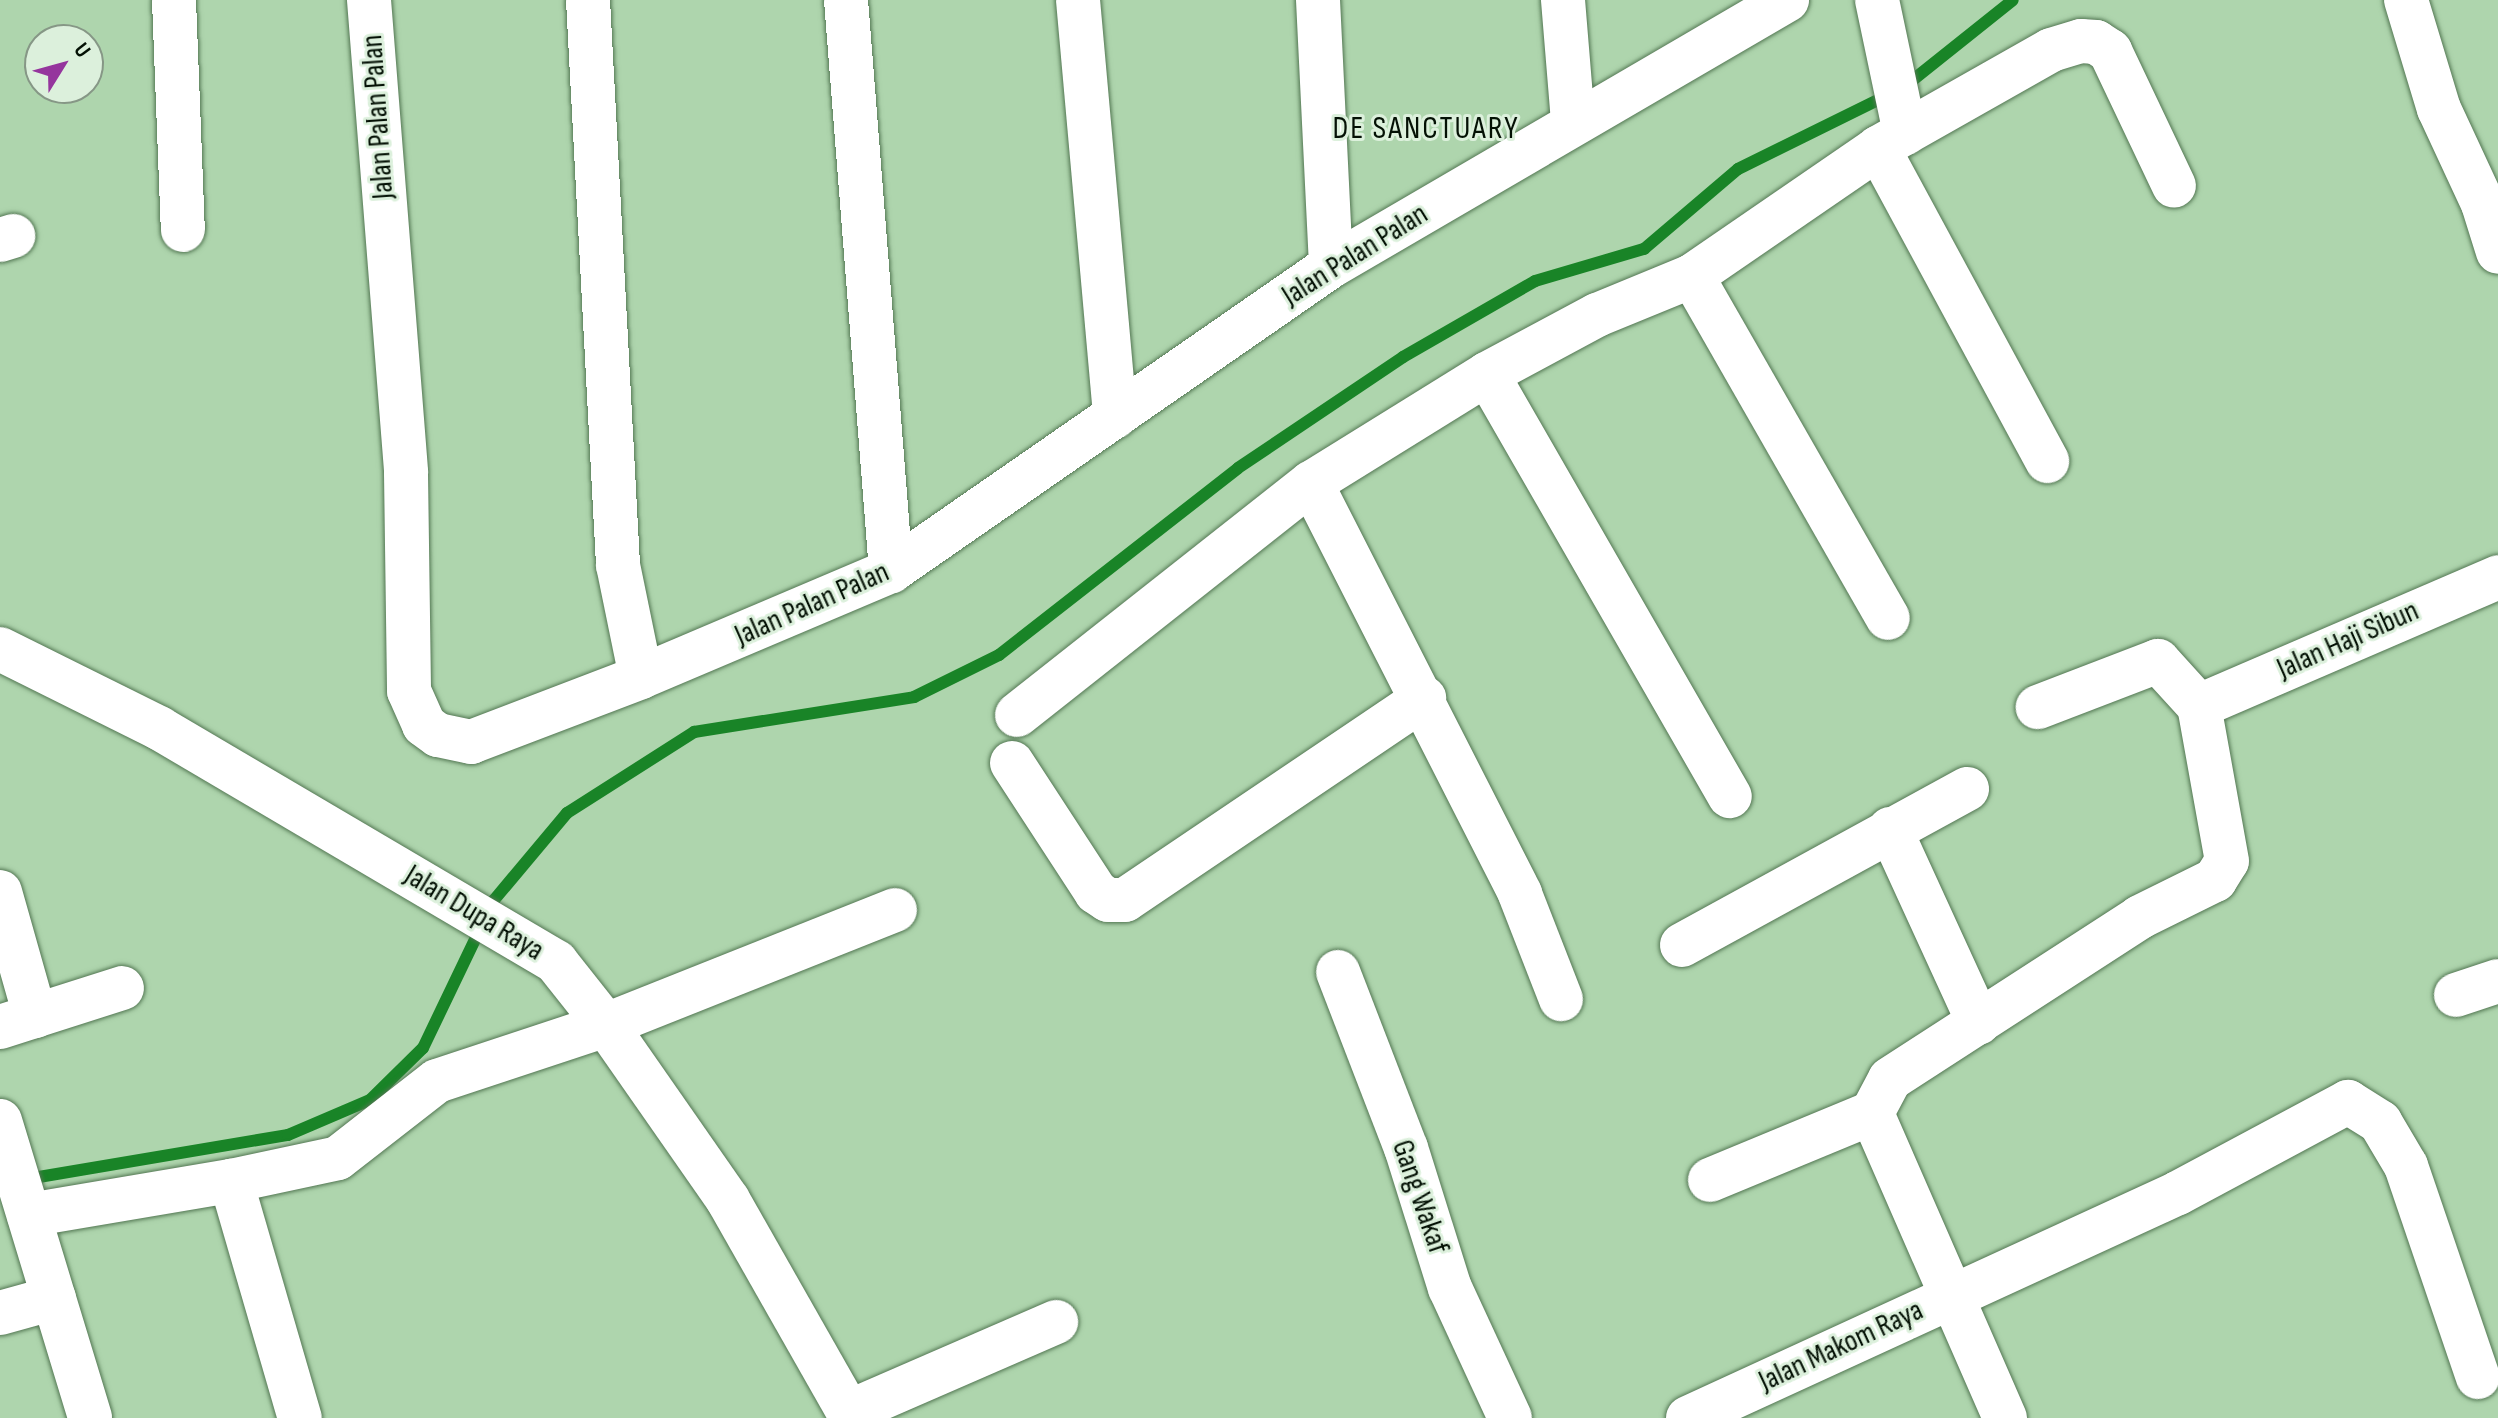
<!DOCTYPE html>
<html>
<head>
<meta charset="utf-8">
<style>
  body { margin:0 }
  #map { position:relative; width:2498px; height:1418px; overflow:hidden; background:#aed5ad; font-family:"Sofia Sans Condensed",sans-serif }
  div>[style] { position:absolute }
  .stream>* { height:12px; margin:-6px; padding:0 6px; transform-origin:6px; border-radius:6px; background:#198427 }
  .roads { filter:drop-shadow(0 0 2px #537753) drop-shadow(0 0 2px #537753) }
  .minor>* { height:44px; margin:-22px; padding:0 22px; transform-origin:22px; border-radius:22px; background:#fff }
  span { translate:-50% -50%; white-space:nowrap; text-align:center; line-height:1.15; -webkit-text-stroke:6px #dcf0dc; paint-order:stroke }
  .street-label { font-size:30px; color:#041105 }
  .neighbourhood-label { font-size:32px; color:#041105; letter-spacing:2px }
  .north { position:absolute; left:24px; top:24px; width:80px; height:80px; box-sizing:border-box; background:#dcf0dc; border:2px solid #869786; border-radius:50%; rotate:53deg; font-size:22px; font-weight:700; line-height:32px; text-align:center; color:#041105 }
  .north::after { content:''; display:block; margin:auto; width:28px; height:36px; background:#95359d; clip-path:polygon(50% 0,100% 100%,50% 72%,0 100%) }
</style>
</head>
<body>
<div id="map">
  <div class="stream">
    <div style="left:1904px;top:87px;width:139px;rotate:-38.6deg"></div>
    <div style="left:27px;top:1179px;width:265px;rotate:-9.6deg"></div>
    <div style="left:288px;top:1135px;width:89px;rotate:-23.1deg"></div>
    <div style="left:370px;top:1100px;width:74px;rotate:-44.5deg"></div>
    <div style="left:423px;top:1048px;width:164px;rotate:-64.4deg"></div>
    <div style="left:494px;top:900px;width:114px;rotate:-50deg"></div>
    <div style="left:567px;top:813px;width:151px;rotate:-32.5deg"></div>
    <div style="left:694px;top:732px;width:223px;rotate:-9deg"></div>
    <div style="left:914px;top:697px;width:95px;rotate:-26.3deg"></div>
    <div style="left:999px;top:655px;width:303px;rotate:-38deg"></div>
    <div style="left:1238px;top:468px;width:199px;rotate:-33.9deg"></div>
    <div style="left:1403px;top:357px;width:152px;rotate:-29.9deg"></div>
    <div style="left:1535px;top:281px;width:114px;rotate:-16.4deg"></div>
    <div style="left:1644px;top:249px;width:123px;rotate:-40.4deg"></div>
    <div style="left:1738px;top:169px;width:167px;rotate:-26.3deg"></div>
  </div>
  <div class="roads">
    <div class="minor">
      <div style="left:174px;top:0;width:230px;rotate:87.8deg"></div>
      <div style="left:369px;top:0;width:474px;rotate:85.5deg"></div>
      <div style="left:406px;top:473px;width:218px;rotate:89.2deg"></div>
      <div style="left:409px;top:691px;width:37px;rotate:66deg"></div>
      <div style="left:424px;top:725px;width:17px;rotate:36deg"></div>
      <div style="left:438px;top:735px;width:34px;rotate:12deg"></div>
      <div style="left:471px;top:742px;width:182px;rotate:-20.9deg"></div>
      <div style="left:641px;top:677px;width:272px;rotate:-23deg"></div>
      <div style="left:891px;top:571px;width:535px;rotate:-34.73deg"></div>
      <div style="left:1331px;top:266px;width:528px;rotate:-30.26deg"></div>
      <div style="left:588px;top:0;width:566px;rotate:86.96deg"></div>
      <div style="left:618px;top:565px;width:114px;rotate:78.4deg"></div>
      <div style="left:846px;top:0;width:573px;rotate:85.49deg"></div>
      <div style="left:1078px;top:0;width:418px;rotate:84.9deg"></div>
      <div style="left:1318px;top:0;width:266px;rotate:87.2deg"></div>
      <div style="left:1563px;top:0;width:122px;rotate:85.3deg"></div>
      <div style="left:1877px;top:0;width:136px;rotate:78.1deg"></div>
      <div style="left:2406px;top:0;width:114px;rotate:73.2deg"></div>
      <div style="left:2439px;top:109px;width:105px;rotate:65.1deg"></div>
      <div style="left:2483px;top:204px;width:50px;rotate:72.6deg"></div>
      <div style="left:1878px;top:148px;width:356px;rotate:61.6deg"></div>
      <div style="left:0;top:240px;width:14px;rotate:-17deg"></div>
      <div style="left:1692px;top:276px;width:394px;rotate:60.2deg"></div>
      <div style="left:1487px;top:374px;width:487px;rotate:60.1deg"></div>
      <div style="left:1311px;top:483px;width:461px;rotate:63deg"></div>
      <div style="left:1520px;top:894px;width:113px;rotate:68.7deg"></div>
      <div style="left:0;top:649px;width:178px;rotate:26.4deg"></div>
      <div style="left:159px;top:728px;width:461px;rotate:30.5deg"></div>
      <div style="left:556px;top:962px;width:80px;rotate:51.6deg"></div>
      <div style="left:606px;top:1025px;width:213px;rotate:55.1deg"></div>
      <div style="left:728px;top:1200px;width:251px;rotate:60.4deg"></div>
      <div style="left:2199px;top:706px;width:326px;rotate:-23.3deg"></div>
      <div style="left:1017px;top:715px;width:375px;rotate:-38.3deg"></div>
      <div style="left:1311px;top:483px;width:207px;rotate:-31.8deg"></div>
      <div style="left:1487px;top:374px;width:125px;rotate:-28.2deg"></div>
      <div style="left:1597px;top:315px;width:103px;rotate:-22.3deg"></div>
      <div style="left:1692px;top:276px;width:226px;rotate:-34.5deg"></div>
      <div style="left:1878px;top:148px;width:199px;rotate:-29.5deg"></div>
      <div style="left:2051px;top:50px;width:31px;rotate:-17deg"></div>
      <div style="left:2081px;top:41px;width:15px;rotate:4deg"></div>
      <div style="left:2096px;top:42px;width:17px;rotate:33deg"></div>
      <div style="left:2110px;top:51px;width:149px;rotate:64.6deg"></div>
      <div style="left:1012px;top:763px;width:154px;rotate:56.9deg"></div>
      <div style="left:1096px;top:892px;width:14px;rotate:34deg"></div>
      <div style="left:1108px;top:900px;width:17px"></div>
      <div style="left:1125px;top:900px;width:361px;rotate:-34deg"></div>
      <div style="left:1890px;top:829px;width:213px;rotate:65.4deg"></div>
      <div style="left:0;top:892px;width:129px;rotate:74.2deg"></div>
      <div style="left:1682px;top:945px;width:325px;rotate:-28.7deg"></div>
      <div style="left:1338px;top:972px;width:189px;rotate:68.9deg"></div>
      <div style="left:1406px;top:1148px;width:147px;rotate:72.6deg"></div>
      <div style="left:1450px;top:1288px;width:143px;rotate:65.2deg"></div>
      <div style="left:2456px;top:995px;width:44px;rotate:-18.4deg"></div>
      <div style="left:0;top:1027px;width:128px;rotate:-17.7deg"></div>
      <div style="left:0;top:1121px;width:310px;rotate:73.1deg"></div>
      <div style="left:1710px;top:1180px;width:175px;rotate:-22.5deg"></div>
      <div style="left:231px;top:1181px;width:109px;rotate:-12.1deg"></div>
      <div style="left:338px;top:1158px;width:125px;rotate:-37.9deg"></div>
      <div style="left:437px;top:1081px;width:178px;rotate:-18.3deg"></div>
      <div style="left:606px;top:1025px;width:311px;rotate:-21.7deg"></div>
      <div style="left:29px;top:1215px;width:205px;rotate:-9.6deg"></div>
      <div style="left:231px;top:1181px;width:247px;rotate:73.8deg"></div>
      <div style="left:0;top:1313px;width:56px;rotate:-15.5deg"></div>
      <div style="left:849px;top:1412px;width:226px;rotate:-23.5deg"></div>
      <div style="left:1688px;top:1418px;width:539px;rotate:-24.66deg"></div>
      <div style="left:2178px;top:1193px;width:193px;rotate:-28.2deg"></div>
      <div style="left:2348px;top:1102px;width:38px;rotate:32deg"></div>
      <div style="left:2380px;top:1122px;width:51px;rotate:59.4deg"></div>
      <div style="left:2406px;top:1166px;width:223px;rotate:71.2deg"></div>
      <div style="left:2005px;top:1418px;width:333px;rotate:-113.6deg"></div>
      <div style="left:1872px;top:1113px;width:38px;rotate:-62deg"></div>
      <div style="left:1890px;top:1079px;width:298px;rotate:-32.9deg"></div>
      <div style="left:2140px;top:917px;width:84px;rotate:-26.3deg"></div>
      <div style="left:2215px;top:880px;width:22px;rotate:-58deg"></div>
      <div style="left:2227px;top:861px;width:158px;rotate:-100.2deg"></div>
      <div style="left:2199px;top:706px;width:61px;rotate:-132.3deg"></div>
      <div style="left:2158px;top:661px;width:129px;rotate:159deg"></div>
    </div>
  </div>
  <div class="street-label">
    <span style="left:378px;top:117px;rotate:-94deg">Jalan Palan Palan</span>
    <span style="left:1355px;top:255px;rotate:-32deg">Jalan Palan Palan</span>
    <span style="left:812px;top:604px;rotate:-24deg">Jalan Palan Palan</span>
    <span style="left:2348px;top:640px;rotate:-24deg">Jalan Haji Sibun</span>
    <span style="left:474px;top:913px;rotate:31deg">Jalan Dupa Raya</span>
    <span style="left:1420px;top:1197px;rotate:71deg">Gang Wakaf</span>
    <span style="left:1841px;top:1346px;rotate:-25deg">Jalan Makom Raya</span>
  </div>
  <div class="neighbourhood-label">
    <span style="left:1426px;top:129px">DE SANCTUARY</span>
  </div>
  <div class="north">U</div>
</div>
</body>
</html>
